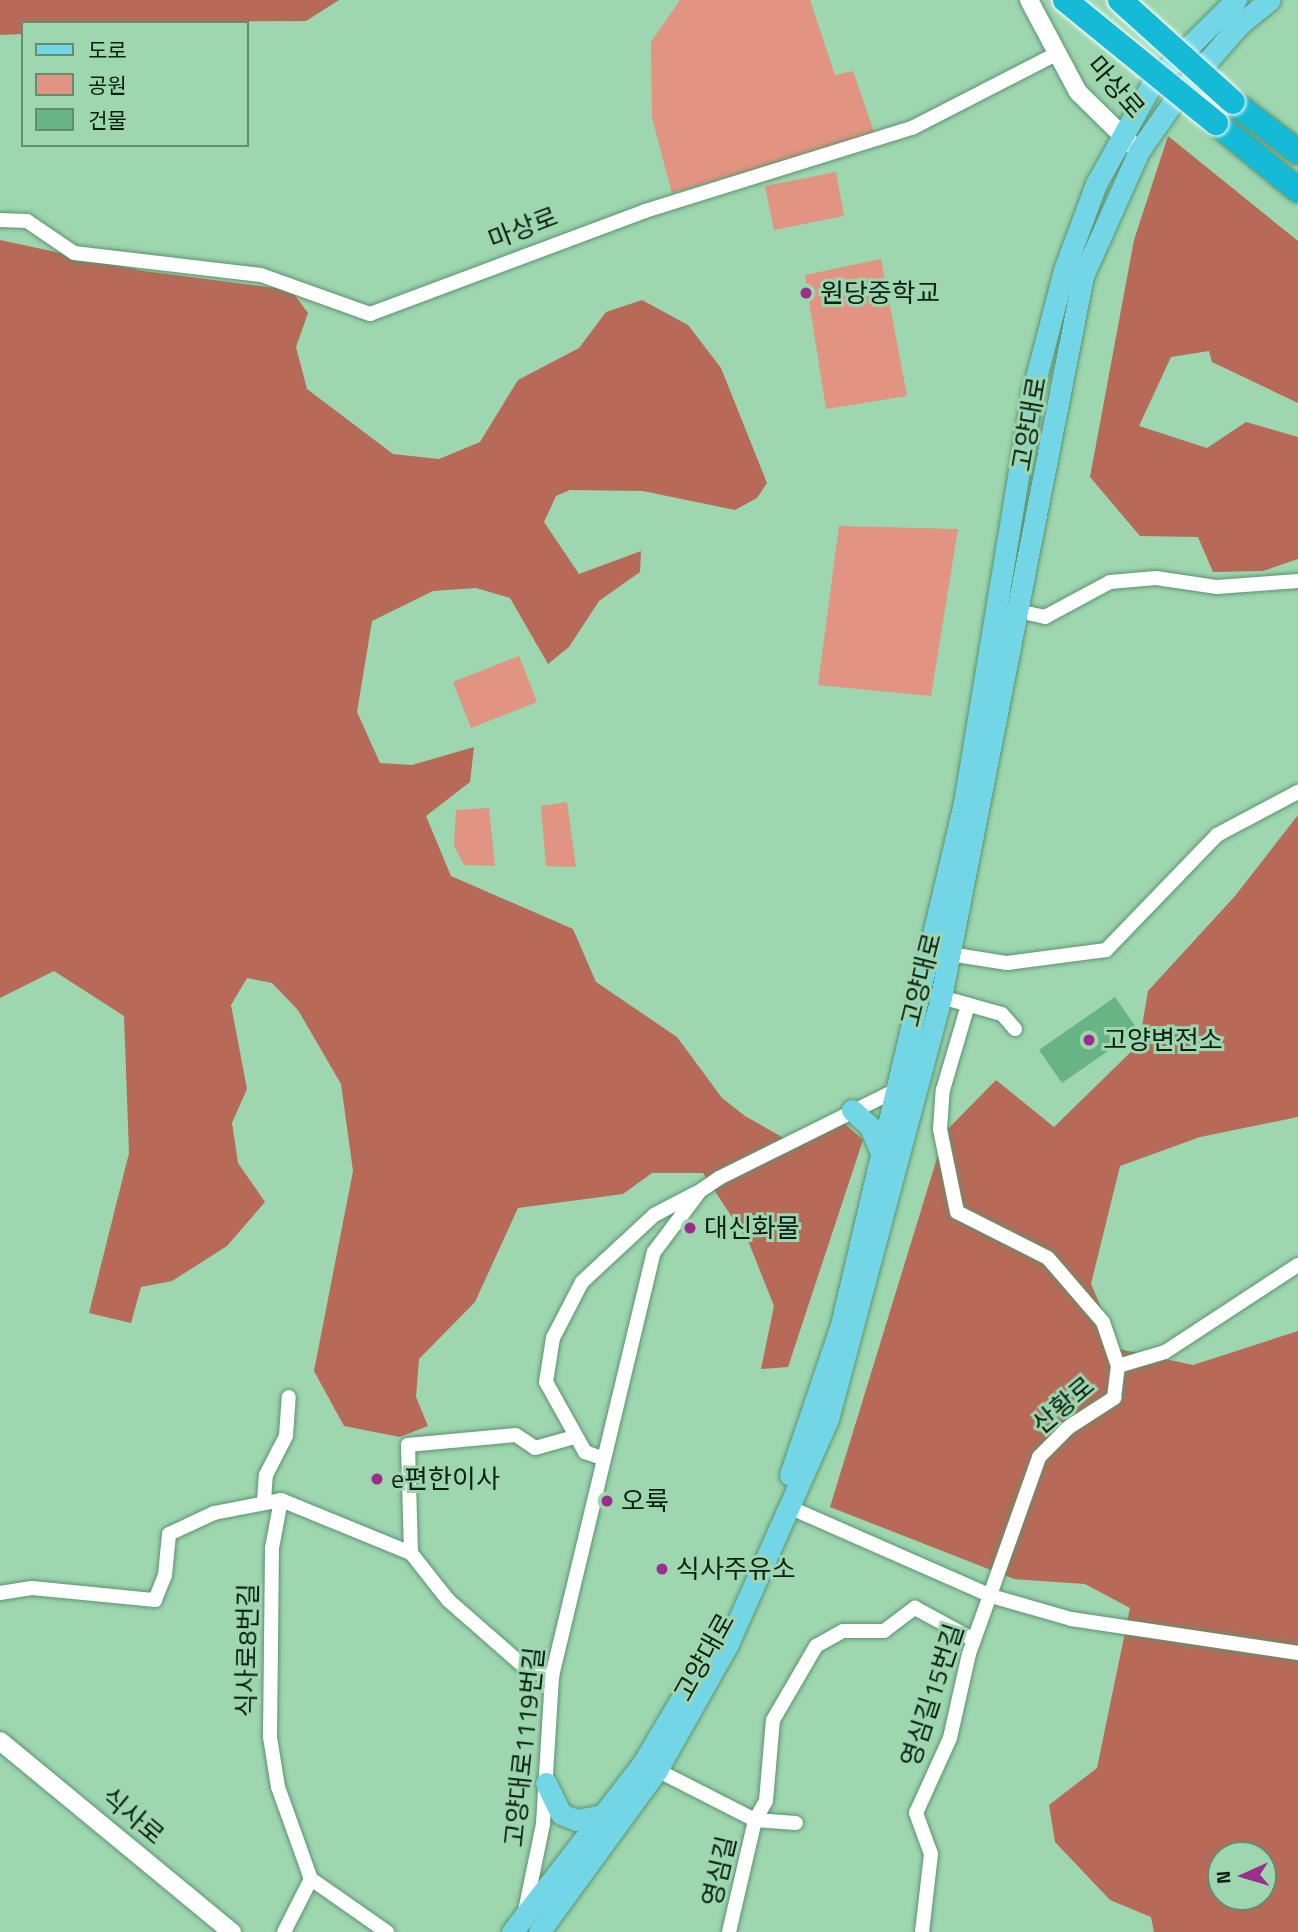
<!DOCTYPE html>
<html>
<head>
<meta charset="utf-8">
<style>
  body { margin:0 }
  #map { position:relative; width:1298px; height:1932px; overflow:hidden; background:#9dd6af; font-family:"Titillium Web","Noto Sans KR",sans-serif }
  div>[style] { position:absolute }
  .green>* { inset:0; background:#e19481 }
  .forest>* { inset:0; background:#b76a57 }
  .building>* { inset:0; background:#69b484 }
  .roads { filter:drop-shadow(0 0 2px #5d936f) drop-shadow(0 0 2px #5d936f) }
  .minor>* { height:14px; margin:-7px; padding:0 7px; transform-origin:7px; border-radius:7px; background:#fff }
  .tertiary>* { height:18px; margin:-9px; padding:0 9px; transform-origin:9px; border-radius:9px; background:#fff }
  .primary>* { height:21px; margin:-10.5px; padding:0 10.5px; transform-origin:10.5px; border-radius:10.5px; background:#73d6e7 }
  .motorway>* { height:24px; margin:-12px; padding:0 12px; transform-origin:12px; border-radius:12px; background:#15bad7 }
  .bridges { filter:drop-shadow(0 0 2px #fff) drop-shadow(0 0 2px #fff) }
  .motorway-bridge>* { height:24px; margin:-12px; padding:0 12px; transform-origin:12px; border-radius:12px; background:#15bad7 }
  .dots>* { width:19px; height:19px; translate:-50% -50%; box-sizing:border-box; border:4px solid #9dd6af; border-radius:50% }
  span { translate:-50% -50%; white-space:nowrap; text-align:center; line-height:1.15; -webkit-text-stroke:6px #9dd6af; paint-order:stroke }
  .street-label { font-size:26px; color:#0a2013 }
  .poi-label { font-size:26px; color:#0a2013 }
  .left { translate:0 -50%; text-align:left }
  .legend { position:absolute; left:21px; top:21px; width:228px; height:126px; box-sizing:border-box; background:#9dd6af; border:2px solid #628d71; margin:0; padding:9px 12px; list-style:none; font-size:21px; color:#0a2013 }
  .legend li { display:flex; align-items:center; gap:14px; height:35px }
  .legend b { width:35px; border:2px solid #628d71 }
  .north { position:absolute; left:1207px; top:1841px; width:70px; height:70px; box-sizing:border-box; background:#9dd6af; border:2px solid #628d71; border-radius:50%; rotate:266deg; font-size:19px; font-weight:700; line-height:28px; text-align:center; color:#0a2013 }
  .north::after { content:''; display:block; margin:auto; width:24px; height:32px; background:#9d2d8c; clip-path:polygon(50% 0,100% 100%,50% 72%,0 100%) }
</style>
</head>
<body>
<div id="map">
  <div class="green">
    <div style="clip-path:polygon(680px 0,810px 0,835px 75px,853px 71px,875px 135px,672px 193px,652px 118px,651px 42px)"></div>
    <div style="clip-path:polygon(836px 172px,844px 216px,774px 230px,765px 186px)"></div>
    <div style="clip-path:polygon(881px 259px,907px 396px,826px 409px,805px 275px)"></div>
    <div style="clip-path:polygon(839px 526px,958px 529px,931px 696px,818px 685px)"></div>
    <div style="clip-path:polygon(519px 656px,537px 702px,471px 728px,453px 682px)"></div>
    <div style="clip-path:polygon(567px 802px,576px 867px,546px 866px,541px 806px)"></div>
    <div style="clip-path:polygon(489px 808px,495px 866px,464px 865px,454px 845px,456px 810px)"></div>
  </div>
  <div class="forest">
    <div style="clip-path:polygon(0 0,339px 0,306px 21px,23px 23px,23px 34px,0 35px)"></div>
    <div style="clip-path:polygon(1168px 136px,1298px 241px,1298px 403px,1212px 362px,1209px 351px,1171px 357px,1139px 426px,1207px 448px,1246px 422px,1298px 437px,1298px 559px,1263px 571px,1213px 572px,1198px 537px,1140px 536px,1090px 477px,1134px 240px)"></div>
    <div style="clip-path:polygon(0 240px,144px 271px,291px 290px,308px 313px,296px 347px,307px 389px,393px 454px,439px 459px,480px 442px,518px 380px,579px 348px,606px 312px,642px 300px,688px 325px,721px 368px,767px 483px,757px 498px,735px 510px,643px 491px,570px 490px,556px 496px,544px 522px,579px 574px,641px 551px,640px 572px,599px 601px,569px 647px,548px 664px,510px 598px,476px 588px,433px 591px,372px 621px,357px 712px,380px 763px,412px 765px,474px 747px,470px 782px,426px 816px,451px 876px,573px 929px,596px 982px,677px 1037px,722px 1098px,745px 1116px,789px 1141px,842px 1121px,863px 1140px,788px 1367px,761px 1369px,774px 1306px,749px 1243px,703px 1173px,652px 1173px,623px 1194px,518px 1208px,475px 1302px,419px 1359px,416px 1397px,428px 1426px,400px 1437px,344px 1426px,314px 1371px,353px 1171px,341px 1084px,298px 1010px,272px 983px,247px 978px,231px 1005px,247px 1089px,232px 1123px,238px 1163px,265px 1202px,227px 1246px,172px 1281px,141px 1287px,131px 1323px,89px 1313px,129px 1153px,124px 1016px,54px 971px,0 998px)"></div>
    <div style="clip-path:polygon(evenodd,1298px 815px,1298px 1117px,1200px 1137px,1120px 1166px,1091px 1284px,1119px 1349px,1193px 1365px,1298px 1331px,1298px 1932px,1154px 1932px,1151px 1917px,1110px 1900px,1055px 1842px,1049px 1805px,1097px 1768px,1130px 1608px,1085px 1584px,1014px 1579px,830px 1507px,945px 1132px,996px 1080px,1054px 1127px,1139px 1044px,1148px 991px,1235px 896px,1298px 815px,1221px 1855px,1263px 1855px,1263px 1897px,1221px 1897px,1221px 1855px)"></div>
  </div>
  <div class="building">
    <div style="clip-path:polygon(1115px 997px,1138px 1030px,1062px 1083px,1039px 1050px)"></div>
  </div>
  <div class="roads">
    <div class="minor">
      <div style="left:0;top:220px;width:27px;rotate:2deg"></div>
      <div style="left:27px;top:221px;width:57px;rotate:34.2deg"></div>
      <div style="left:74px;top:253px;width:188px;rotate:6.7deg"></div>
      <div style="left:261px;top:275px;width:116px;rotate:19.7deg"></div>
      <div style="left:370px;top:314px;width:294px;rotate:-20.5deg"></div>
      <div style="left:645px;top:211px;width:280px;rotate:-17.3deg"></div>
      <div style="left:912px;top:128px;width:162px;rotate:-27.2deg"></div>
      <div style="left:1022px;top:612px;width:24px;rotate:12deg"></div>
      <div style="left:1045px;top:617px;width:74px;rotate:-28.3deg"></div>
      <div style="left:1110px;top:582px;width:46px;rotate:-5deg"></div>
      <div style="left:1156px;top:578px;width:62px;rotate:8.4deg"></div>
      <div style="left:1217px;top:587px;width:81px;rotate:-4.2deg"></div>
      <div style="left:950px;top:954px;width:58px;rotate:9deg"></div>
      <div style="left:1007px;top:963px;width:100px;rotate:-7.5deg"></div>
      <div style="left:1106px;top:950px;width:160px;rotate:-46deg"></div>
      <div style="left:1217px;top:835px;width:92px;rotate:-28deg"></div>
      <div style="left:941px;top:997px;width:63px;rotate:15.6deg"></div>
      <div style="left:1002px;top:1014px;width:20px;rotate:49deg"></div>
      <div style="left:1118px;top:1366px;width:49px;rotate:-16.6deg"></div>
      <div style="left:1165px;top:1352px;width:159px;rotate:-33.2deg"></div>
      <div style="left:602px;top:1458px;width:18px;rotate:-161deg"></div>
      <div style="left:585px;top:1452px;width:80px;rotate:-119.1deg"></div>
      <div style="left:546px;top:1382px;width:45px;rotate:-81deg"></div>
      <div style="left:553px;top:1338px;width:63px;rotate:-62.6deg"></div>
      <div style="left:582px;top:1282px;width:98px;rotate:-42.9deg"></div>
      <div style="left:654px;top:1215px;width:47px;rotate:-27.6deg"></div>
      <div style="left:281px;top:1500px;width:49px;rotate:100.6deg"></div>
      <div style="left:272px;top:1548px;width:189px;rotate:90.6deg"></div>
      <div style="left:270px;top:1737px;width:51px;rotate:80.9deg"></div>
      <div style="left:278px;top:1787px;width:98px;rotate:70.3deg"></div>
      <div style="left:311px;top:1879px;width:59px;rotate:117deg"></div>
      <div style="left:264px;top:1501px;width:26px;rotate:-86deg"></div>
      <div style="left:266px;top:1475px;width:44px;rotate:-62.9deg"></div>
      <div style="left:286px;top:1436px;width:39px;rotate:-86deg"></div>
      <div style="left:791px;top:1508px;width:219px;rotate:23.7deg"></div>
      <div style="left:991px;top:1596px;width:83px;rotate:16deg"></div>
      <div style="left:1071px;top:1619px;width:230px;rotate:8.5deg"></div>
      <div style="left:411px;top:1553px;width:108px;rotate:-91.6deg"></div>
      <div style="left:408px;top:1445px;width:108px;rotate:-5.3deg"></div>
      <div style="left:516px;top:1435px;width:23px;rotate:34deg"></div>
      <div style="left:535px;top:1448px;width:41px;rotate:-15.4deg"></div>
      <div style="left:0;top:1593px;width:32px;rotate:-9deg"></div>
      <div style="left:32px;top:1588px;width:124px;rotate:5.6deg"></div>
      <div style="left:155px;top:1600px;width:27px;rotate:-68deg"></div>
      <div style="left:165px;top:1575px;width:41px;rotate:-84.4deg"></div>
      <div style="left:169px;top:1534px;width:50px;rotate:-25deg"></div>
      <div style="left:214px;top:1513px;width:68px;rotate:-11deg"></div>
      <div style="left:281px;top:1500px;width:140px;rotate:22.2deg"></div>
      <div style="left:411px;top:1553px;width:60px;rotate:51.8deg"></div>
      <div style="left:448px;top:1600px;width:108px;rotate:41.2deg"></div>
      <div style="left:529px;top:1671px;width:24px;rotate:12deg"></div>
      <div style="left:657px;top:1770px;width:110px;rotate:27deg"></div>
      <div style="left:755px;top:1820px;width:41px;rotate:4.2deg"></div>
      <div style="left:311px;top:1879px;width:93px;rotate:34.9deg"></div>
      <div style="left:525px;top:1911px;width:89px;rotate:-78.3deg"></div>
      <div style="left:543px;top:1824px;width:148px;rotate:-86.5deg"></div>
      <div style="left:552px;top:1676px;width:436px;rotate:-76.5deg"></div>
      <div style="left:654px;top:1252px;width:76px;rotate:-53deg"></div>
      <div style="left:700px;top:1191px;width:23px;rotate:-34deg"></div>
      <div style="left:719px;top:1178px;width:207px;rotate:-26.4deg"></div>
      <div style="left:729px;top:1932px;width:115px;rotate:-76.9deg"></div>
      <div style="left:755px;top:1820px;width:22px;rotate:-60deg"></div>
      <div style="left:766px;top:1801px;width:81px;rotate:-85.1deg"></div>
      <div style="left:773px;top:1720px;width:86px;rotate:-59.8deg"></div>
      <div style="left:816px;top:1646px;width:31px;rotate:-29deg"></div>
      <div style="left:843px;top:1631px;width:41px"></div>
      <div style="left:884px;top:1631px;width:39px;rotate:-37deg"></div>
      <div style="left:915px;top:1608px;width:67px;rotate:28.5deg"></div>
      <div style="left:922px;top:1932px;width:79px;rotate:-83.4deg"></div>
      <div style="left:931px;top:1854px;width:44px;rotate:-110.1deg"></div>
      <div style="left:916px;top:1813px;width:82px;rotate:-65.6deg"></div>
      <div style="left:950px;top:1738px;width:86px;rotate:-77.3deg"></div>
      <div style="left:969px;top:1654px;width:209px;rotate:-70.4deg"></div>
      <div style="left:1039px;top:1457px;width:42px;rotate:-45deg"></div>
      <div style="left:1069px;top:1427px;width:54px;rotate:-32.8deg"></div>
      <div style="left:1114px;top:1398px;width:32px;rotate:-83deg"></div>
      <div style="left:1118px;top:1366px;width:46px;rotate:-108.8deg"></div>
      <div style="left:1103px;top:1322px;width:84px;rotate:-130.7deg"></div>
      <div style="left:1048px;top:1258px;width:102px;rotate:-153.2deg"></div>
      <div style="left:957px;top:1212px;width:85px;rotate:-101.6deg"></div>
      <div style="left:940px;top:1129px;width:39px;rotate:-86deg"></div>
      <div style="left:943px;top:1090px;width:89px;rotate:-73.6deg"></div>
    </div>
    <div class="tertiary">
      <div style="left:1029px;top:0;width:104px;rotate:62deg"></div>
      <div style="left:1078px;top:92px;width:74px;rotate:44.5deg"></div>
      <div style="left:0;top:1741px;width:301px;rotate:39.5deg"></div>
    </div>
    <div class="primary">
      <div style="left:852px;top:1110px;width:25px;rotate:43deg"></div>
      <div style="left:870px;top:1127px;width:30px;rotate:67deg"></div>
      <div style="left:790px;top:1475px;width:158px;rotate:-71.2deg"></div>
      <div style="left:841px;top:1325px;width:536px;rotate:-76.74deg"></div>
      <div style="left:964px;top:803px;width:416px;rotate:-80.6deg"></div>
      <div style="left:1032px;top:393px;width:127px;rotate:-75.4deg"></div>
      <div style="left:1064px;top:270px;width:92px;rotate:-69.6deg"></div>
      <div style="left:1096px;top:184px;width:117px;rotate:-60.8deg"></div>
      <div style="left:1153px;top:82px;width:117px;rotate:-44.7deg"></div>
      <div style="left:546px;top:1783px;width:34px;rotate:64deg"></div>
      <div style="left:561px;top:1814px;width:17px;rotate:21deg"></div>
      <div style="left:577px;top:1820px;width:25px;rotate:-11deg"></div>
      <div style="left:512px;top:1932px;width:214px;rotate:-52.2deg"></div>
      <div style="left:643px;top:1763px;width:92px;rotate:-59.3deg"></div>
      <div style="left:539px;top:1932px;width:200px;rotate:-53.9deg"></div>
      <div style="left:657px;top:1770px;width:142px;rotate:-60.6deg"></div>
      <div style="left:727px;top:1646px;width:248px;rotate:-66deg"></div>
      <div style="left:828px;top:1419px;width:437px;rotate:-75deg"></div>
      <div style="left:941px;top:997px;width:735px;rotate:-78.86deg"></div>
      <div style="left:1083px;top:276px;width:137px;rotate:-65.9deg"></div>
      <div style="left:1139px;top:151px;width:68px;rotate:-55.1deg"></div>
      <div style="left:1178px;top:95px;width:94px;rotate:-48.9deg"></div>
      <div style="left:1240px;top:24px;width:38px;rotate:-39deg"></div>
    </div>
    <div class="motorway">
      <div style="left:1233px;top:102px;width:82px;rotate:37.6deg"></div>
      <div style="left:1216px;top:123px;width:106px;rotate:39.3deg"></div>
    </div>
  </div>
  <div class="bridges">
    <div class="motorway-bridge">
      <div style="left:1065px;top:0;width:195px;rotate:39.2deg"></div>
      <div style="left:1120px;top:0;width:152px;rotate:42.1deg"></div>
    </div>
  </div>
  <div class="dots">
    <div style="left:806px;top:293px;background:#9d2d8c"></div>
    <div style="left:1089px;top:1040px;background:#9d2d8c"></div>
    <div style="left:690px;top:1228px;background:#9d2d8c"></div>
    <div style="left:377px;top:1479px;background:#9d2d8c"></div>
    <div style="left:607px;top:1501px;background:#9d2d8c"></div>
    <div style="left:662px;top:1569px;background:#9d2d8c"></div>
  </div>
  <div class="street-label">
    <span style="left:1116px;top:87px;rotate:49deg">마상로</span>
    <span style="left:523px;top:228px;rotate:-21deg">마상로</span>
    <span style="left:1029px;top:424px;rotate:-80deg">고양대로</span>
    <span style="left:921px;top:980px;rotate:-76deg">고양대로</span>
    <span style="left:1063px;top:1405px;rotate:-40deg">산황로</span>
    <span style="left:247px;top:1650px;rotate:-89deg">식사로8번길</span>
    <span style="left:704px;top:1657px;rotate:-61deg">고양대로</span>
    <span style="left:932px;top:1695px;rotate:-72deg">영심길15번길</span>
    <span style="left:524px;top:1747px;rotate:-84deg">고양대로1119번길</span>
    <span style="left:133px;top:1816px;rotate:40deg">식사로</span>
    <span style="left:719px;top:1871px;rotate:-77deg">영심길</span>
  </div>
  <div class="poi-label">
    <span class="left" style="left:820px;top:293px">원당중학교</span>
    <span class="left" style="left:1103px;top:1040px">고양변전소</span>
    <span class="left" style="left:704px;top:1228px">대신화물</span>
    <span class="left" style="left:391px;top:1479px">e편한이사</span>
    <span class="left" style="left:621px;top:1501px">오륙</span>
    <span class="left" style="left:676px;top:1569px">식사주유소</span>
  </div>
  <ul class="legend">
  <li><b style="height:9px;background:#73d6e7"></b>도로</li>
  <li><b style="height:19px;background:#e19481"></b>공원</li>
  <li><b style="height:19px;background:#69b484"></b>건물</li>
  </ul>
  <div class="north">N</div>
</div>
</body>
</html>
